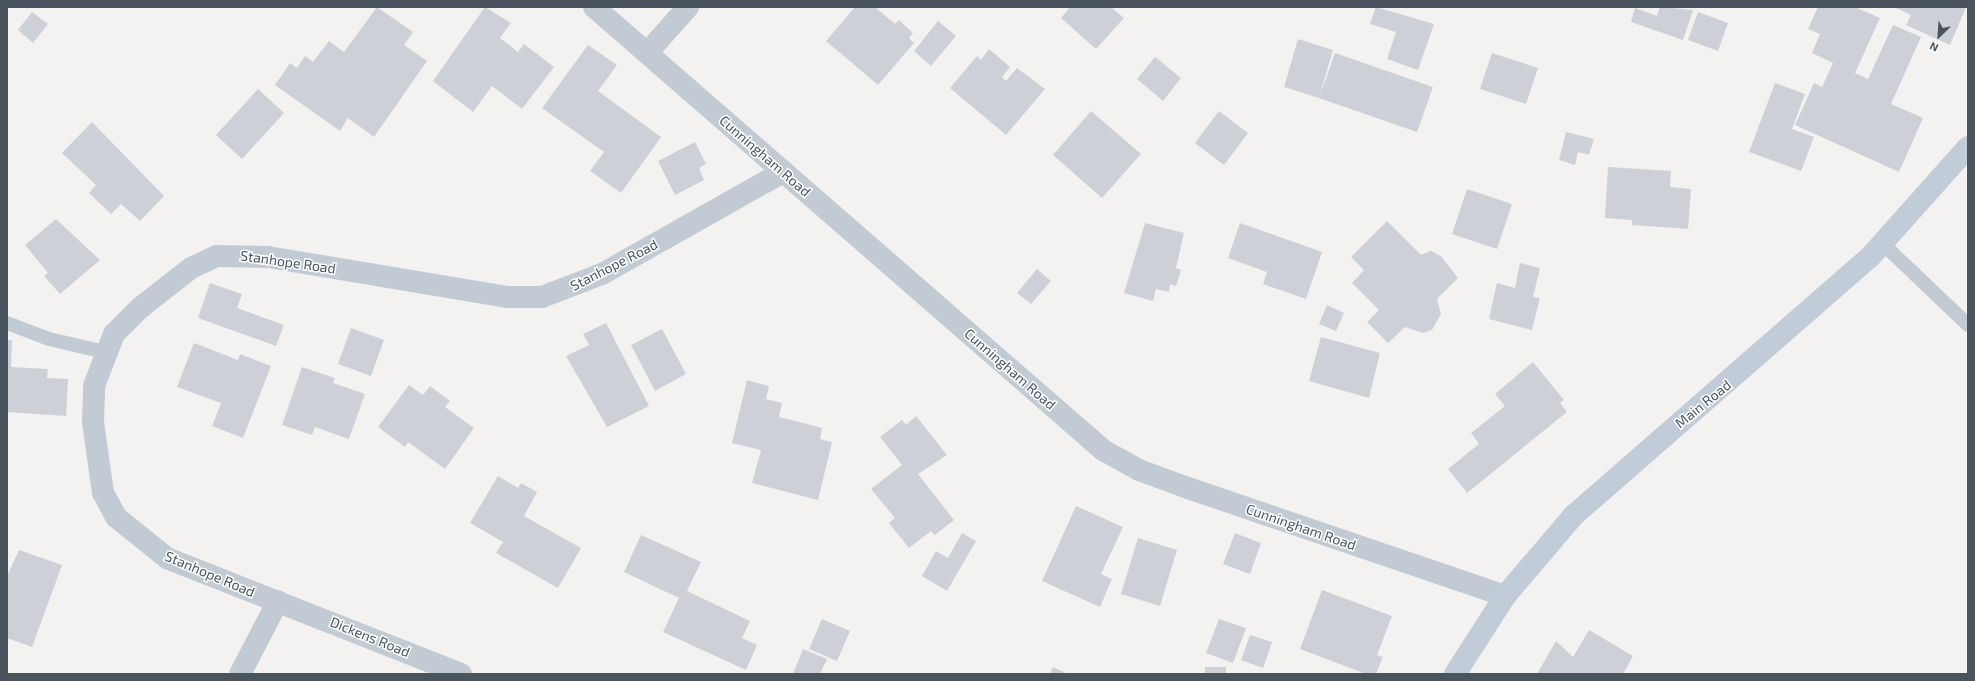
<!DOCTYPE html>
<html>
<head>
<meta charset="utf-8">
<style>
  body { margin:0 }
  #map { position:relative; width:1975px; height:681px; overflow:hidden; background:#f4f2f1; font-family:"Exo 2",sans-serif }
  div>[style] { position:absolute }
  .building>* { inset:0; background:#cdd0d7 }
  .service>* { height:14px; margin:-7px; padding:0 7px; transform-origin:7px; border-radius:7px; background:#c2cbd3 }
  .minor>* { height:22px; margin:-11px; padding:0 11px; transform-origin:11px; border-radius:11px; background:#c2cbd3 }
  .secondary>* { height:22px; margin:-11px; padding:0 11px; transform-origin:11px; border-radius:11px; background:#c2ccd8 }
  span { translate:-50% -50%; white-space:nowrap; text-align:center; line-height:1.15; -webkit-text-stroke:3px #fff; paint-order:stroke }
  .street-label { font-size:14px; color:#49545f }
  .frame { position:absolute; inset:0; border:8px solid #49545f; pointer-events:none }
  .north { position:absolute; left:1919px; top:16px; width:40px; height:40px; -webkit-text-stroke:3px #fff; paint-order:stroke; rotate:205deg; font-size:11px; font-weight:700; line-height:16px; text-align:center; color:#49545f }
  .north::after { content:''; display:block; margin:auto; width:14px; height:18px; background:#49545f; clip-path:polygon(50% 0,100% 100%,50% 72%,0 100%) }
</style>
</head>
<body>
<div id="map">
  <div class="building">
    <div style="clip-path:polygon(377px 7px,413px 32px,404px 45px,427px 61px,374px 137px,348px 118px,340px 131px,275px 85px,290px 63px,297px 68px,305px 56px,313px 62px,329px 41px,344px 52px)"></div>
    <div style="clip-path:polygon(485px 7px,511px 23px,500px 38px,518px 52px,524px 44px,554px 67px,522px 109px,492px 86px,473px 112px,433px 81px)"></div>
    <div style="clip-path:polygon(855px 7px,875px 7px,895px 24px,899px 20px,913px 33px,909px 38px,914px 43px,878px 85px,826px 41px)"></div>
    <div style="clip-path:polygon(1070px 7px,1111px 7px,1124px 18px,1096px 49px,1061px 18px)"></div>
    <div style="clip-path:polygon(1376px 7px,1434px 24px,1418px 70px,1387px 59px,1396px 32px,1370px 24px)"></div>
    <div style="clip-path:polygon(1660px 7px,1693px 10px,1683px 40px,1631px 22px,1635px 8px,1657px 16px)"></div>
    <div style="clip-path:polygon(1818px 7px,1855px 7px,1880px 18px,1855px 73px,1868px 79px,1893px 25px,1921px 37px,1891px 104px,1923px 118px,1899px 172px,1795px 125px,1814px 83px,1822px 87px,1833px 63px,1812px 53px,1820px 34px,1808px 29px)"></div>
    <div style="clip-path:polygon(1894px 7px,1966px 7px,1950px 45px,1906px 25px,1911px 15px)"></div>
    <div style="clip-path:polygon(32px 12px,48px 24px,33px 43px,18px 30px)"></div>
    <div style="clip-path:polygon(1698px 12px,1728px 23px,1718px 51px,1688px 40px)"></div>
    <div style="clip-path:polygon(938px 21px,956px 36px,931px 66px,914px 51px)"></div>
    <div style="clip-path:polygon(1298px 39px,1333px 50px,1319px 98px,1284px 87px)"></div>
    <div style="clip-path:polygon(588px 45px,617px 65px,598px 91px,661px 137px,621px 193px,590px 171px,604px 152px,542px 108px)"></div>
    <div style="clip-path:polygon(989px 49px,1010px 67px,1002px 77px,1006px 81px,1017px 68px,1045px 89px,1006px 135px,950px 88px,977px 56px,981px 60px)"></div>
    <div style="clip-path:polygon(1335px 53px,1433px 87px,1417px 132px,1319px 98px)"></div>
    <div style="clip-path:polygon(1492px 53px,1538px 68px,1526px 104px,1480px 89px)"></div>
    <div style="clip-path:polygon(1155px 57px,1181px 78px,1163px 101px,1137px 79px)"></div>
    <div style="clip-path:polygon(1775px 83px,1805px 94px,1792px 129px,1814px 137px,1801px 171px,1749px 152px)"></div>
    <div style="clip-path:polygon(258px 89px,284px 113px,242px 159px,216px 135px)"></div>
    <div style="clip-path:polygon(1091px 111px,1141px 154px,1102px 198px,1053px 155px)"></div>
    <div style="clip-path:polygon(1219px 111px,1248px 133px,1224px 165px,1195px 143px)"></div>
    <div style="clip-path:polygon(92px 122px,164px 196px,140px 221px,121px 204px,111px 214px,89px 193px,96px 185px,62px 153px)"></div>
    <div style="clip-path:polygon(1566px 132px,1594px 139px,1589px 155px,1578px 152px,1575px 165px,1559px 160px)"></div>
    <div style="clip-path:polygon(695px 142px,706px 164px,699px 168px,704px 180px,675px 195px,658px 161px)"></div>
    <div style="clip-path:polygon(1608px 167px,1671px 171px,1670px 187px,1691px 189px,1688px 229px,1632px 225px,1632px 220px,1605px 218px)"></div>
    <div style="clip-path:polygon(1467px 189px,1512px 204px,1497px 249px,1452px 234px)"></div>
    <div style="clip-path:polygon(56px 219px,100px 260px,60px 294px,44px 276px,48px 273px,25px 245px)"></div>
    <div style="clip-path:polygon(1387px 221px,1421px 255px,1431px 251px,1441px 256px,1458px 278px,1437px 299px,1441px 314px,1432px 330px,1423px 333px,1405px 327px,1388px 343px,1367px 322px,1379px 310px,1352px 283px,1364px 270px,1351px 257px)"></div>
    <div style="clip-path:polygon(1145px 223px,1184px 233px,1176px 268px,1181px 270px,1176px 286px,1170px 284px,1169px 292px,1156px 289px,1153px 301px,1124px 293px)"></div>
    <div style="clip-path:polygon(1240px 223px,1322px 252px,1306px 299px,1263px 284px,1267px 272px,1228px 258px)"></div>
    <div style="clip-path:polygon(1520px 263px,1540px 268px,1533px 297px,1540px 298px,1532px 330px,1489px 319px,1497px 283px,1515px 288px)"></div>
    <div style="clip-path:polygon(1037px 269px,1051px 281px,1031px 304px,1017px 293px)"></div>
    <div style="clip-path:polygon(210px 283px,242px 294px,237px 308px,284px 325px,276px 346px,198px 318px)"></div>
    <div style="clip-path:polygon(1327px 305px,1344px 313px,1336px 331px,1319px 324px)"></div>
    <div style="clip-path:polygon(606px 323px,649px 406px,607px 427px,566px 356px,589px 345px,583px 334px)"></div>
    <div style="clip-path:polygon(351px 328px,384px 340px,371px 376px,338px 364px)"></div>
    <div style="clip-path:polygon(662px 329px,686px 374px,655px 391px,631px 345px)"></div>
    <div style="clip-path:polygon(1321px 337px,1380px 353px,1369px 398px,1309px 381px)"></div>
    <div style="clip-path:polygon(7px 340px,12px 340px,11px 367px,48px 369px,47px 378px,68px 379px,66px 416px,7px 412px)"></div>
    <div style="clip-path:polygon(194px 343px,238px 360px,240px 354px,271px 366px,243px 438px,212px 426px,221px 403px,177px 387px)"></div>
    <div style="clip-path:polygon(1533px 362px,1564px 400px,1560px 403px,1567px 412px,1467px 493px,1448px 469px,1479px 444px,1471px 433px,1505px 406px,1495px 394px)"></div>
    <div style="clip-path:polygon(302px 367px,335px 378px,333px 383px,365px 394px,349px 439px,315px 427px,312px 435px,282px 425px)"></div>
    <div style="clip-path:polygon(747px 380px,769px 386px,766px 399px,782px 403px,779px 417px,822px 428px,820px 439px,832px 442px,818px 500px,752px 483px,761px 450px,732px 443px)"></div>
    <div style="clip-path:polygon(409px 385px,423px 395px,430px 386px,450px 401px,445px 407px,474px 428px,445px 469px,408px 442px,405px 447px,378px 427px)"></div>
    <div style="clip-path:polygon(916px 416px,947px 455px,918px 474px,954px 520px,935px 535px,931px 531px,909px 548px,889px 523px,895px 518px,871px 489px,902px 465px,880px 437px,902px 420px,906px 425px)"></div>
    <div style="clip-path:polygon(498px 476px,518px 488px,521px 483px,537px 492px,524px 516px,581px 548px,558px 588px,496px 553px,503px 542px,470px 523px)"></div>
    <div style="clip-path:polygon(1076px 506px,1123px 527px,1101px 574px,1112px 579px,1100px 607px,1042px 581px)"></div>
    <div style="clip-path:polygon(962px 533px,976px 541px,947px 591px,922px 576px,936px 551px,948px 558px)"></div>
    <div style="clip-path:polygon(1235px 533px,1261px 543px,1250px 574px,1223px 564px)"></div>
    <div style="clip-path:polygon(641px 535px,701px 562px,687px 591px,750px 621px,742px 638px,757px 645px,746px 670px,663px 632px,679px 598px,624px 572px)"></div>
    <div style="clip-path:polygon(1138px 538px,1177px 550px,1160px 606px,1121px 594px)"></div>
    <div style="clip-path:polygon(19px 550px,62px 565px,32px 647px,7px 638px,7px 576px)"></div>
    <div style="clip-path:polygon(1322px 590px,1392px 616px,1377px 655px,1383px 657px,1376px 674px,1366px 674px,1300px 649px)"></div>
    <div style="clip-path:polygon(822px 619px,850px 631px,837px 661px,809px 649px)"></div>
    <div style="clip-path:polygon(1219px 619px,1246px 628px,1233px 663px,1206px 653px)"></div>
    <div style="clip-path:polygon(1589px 630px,1633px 656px,1623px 674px,1537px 674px,1556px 641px,1573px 657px)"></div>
    <div style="clip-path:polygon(1250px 635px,1272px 642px,1263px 668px,1241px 660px)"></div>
    <div style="clip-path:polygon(803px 649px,827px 659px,820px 674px,793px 674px)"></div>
    <div style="clip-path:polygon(1053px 667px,1068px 674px,1050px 674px)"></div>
    <div style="clip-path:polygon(1205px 667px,1226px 667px,1226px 674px,1205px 674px)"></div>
  </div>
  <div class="service">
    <div style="left:1883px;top:244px;width:117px;rotate:43.6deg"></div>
    <div style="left:7px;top:323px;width:45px;rotate:20.9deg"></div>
    <div style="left:49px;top:339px;width:57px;rotate:13.1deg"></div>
  </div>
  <div class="minor">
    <div style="left:594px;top:7px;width:675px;rotate:41.03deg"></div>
    <div style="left:1103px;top:450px;width:41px;rotate:29.1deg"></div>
    <div style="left:1139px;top:470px;width:52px;rotate:20.2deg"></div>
    <div style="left:1188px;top:488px;width:335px;rotate:18.8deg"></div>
    <div style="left:647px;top:53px;width:62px;rotate:-48.3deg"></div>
    <div style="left:240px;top:674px;width:82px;rotate:-62.5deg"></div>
    <div style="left:461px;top:674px;width:316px;rotate:-158.5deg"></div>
    <div style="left:167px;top:558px;width:65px;rotate:-141.2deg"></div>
    <div style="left:116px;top:517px;width:27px;rotate:-118deg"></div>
    <div style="left:103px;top:493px;width:72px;rotate:-98deg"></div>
    <div style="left:93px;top:422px;width:36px;rotate:-88deg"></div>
    <div style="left:94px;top:386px;width:56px;rotate:-69deg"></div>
    <div style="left:114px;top:334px;width:37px;rotate:-45deg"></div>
    <div style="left:140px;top:308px;width:65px;rotate:-38.1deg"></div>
    <div style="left:191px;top:268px;width:29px;rotate:-25deg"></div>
    <div style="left:217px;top:256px;width:51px;rotate:1.1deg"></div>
    <div style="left:268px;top:257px;width:242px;rotate:9.5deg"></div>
    <div style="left:507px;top:297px;width:35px"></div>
    <div style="left:542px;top:297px;width:64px;rotate:-21deg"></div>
    <div style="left:602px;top:274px;width:208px;rotate:-29.4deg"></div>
  </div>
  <div class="secondary">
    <div style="left:1455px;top:674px;width:93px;rotate:-57.3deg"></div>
    <div style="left:1505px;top:596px;width:105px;rotate:-49.6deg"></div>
    <div style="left:1573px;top:516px;width:394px;rotate:-41.1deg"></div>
    <div style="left:1870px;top:257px;width:147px;rotate:-48.3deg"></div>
  </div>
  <div class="street-label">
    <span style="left:765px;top:156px;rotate:41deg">Cunningham Road</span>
    <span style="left:288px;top:262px;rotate:8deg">Stanhope Road</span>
    <span style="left:614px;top:265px;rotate:-27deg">Stanhope Road</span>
    <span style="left:1010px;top:369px;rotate:41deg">Cunningham Road</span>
    <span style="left:1703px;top:404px;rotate:-39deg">Main Road</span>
    <span style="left:1301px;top:527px;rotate:19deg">Cunningham Road</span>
    <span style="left:210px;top:574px;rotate:23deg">Stanhope Road</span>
    <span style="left:370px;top:637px;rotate:22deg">Dickens Road</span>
  </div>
  <div class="frame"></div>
  <div class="north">N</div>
</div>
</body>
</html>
